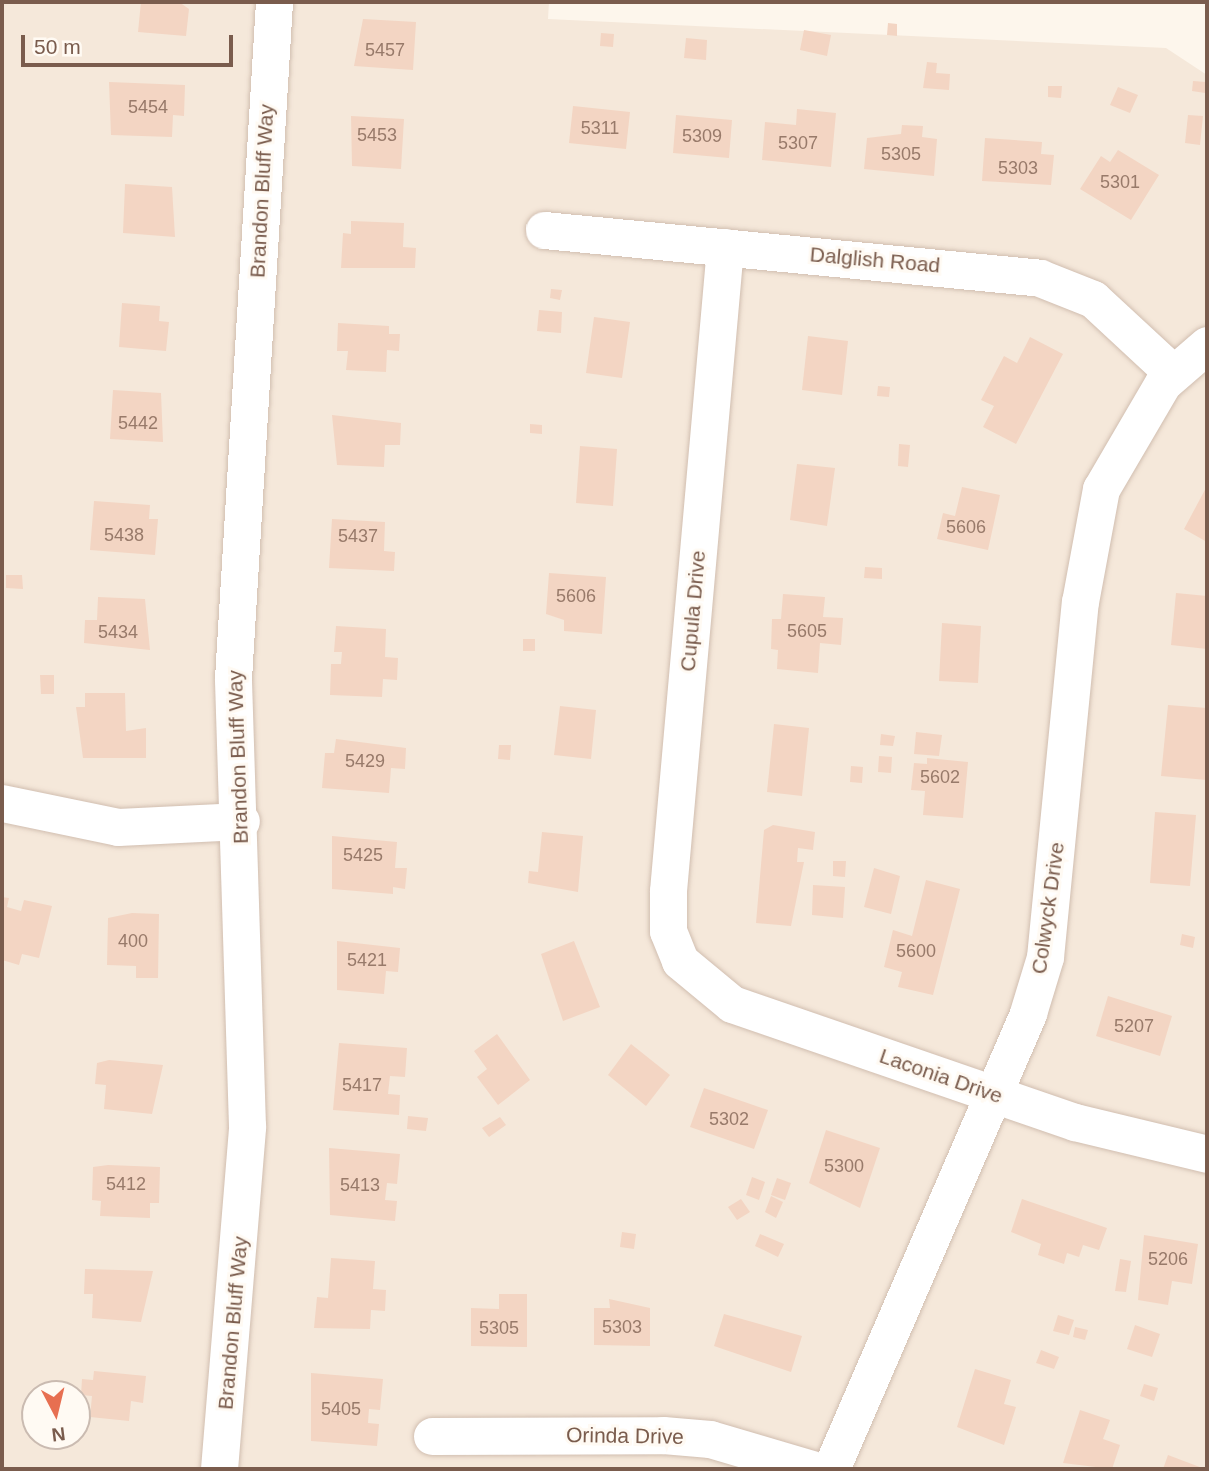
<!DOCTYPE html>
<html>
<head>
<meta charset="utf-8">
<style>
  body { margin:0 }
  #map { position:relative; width:1209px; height:1471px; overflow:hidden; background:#fdf6ec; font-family:Helvetica,sans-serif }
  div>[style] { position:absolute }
  .residential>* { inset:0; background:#f5e8da }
  .building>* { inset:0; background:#f3d5c3 }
  .roads { filter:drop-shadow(0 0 2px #d1beb0) drop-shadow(0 0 2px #d1beb0) }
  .minor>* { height:37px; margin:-18.5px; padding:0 18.5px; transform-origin:18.5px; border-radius:18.5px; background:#fff }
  span { translate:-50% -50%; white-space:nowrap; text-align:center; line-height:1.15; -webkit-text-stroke:6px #fffaf3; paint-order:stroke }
  .number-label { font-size:18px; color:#987a6a }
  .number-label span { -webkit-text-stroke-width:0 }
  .street-label { font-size:21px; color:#7a5c4d }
  .frame { position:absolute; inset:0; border:4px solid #7a5c4d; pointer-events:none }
  .north { position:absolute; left:21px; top:1380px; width:70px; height:70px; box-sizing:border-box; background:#fffaf3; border:2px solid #cabbb1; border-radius:50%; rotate:173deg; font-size:19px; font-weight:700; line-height:28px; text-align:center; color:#7a5c4d }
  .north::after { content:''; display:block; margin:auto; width:24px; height:32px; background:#e76f51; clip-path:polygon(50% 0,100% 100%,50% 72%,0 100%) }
  .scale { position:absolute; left:21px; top:35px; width:212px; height:32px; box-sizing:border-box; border:4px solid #7a5c4d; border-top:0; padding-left:9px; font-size:21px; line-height:24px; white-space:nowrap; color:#7a5c4d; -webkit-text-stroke:5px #fffaf3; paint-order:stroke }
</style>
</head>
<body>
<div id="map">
  <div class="residential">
    <div style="clip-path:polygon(evenodd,2px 2px,549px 2px,548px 19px,1166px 48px,1207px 75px,1207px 1469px,2px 1469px,2px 2px,35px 1394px,77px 1394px,77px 1436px,35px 1436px,35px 1394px)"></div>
  </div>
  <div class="building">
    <div style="clip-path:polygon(141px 2px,179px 2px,189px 9px,186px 36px,138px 32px)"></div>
    <div style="clip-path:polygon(363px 19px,416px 22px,413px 70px,354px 66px)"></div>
    <div style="clip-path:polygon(888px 23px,897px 24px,897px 36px,887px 35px)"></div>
    <div style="clip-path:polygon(804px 30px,831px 35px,827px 56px,800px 50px)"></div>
    <div style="clip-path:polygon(601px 33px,614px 34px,613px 47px,600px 46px)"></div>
    <div style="clip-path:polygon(686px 38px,707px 40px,706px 60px,684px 58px)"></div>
    <div style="clip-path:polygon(927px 62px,937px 63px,936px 73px,950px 74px,949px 90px,923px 88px)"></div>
    <div style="clip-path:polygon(1193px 81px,1206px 82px,1205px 93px,1192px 91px)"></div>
    <div style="clip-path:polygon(109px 82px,185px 85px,184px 116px,173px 115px,172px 137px,111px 135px)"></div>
    <div style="clip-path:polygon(1048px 86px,1062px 86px,1061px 98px,1048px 97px)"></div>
    <div style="clip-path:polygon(1118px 87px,1138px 95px,1130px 113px,1110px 105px)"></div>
    <div style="clip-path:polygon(573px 106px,630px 112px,626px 149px,569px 143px)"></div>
    <div style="clip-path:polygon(797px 109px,836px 113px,831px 167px,762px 160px,765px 122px,796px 125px)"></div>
    <div style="clip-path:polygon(676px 115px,732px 120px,729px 158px,673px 153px)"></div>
    <div style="clip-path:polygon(1188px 115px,1203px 116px,1200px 145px,1185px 143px)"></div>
    <div style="clip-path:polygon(351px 116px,404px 119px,401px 169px,352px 166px)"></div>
    <div style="clip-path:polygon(902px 125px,923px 126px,922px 137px,937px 139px,934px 176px,864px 169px,867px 138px,901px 134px)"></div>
    <div style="clip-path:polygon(985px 138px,1042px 142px,1041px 154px,1054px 155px,1051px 185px,982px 181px)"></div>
    <div style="clip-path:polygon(1118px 150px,1159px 175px,1131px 220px,1080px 189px,1101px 156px,1110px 162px)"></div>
    <div style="clip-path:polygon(125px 184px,172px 187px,175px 237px,123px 233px)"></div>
    <div style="clip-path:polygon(351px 221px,404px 223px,403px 247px,416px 248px,415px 268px,341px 268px,343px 233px,351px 234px)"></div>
    <div style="clip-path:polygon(551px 289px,562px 290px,560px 300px,550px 298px)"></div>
    <div style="clip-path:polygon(122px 303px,160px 306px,159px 321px,169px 322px,166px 351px,119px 347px)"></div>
    <div style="clip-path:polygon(539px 310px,562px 312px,561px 333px,537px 331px)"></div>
    <div style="clip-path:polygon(594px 317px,630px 322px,622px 378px,586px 373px)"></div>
    <div style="clip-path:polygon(338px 323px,389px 326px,389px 334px,400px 334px,399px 351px,387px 350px,386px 372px,346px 370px,348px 351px,337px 351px)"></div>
    <div style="clip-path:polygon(808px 336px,848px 341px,842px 395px,802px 390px)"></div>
    <div style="clip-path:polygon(1030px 337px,1063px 354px,1016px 444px,983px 427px,994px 406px,981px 400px,1004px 356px,1017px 363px)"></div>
    <div style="clip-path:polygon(878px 386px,890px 387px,889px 397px,877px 396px)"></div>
    <div style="clip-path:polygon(113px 390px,161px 393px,163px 442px,110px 439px)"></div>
    <div style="clip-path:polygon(332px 415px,401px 423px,400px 445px,385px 445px,384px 467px,337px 465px)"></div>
    <div style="clip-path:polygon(530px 424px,542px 425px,542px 434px,530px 433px)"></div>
    <div style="clip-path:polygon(899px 444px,910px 445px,908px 467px,898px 466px)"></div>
    <div style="clip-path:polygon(580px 446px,617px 449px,613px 506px,576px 503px)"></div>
    <div style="clip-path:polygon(797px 464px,835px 468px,827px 526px,790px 520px)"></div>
    <div style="clip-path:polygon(1207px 486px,1207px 542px,1184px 529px)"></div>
    <div style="clip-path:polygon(962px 487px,1000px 495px,988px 550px,937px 539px,943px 513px,955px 516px)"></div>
    <div style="clip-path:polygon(94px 501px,150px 505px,149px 519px,158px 519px,155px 555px,90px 550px)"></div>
    <div style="clip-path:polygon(332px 519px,385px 522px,384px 551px,395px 552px,394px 571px,329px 568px)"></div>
    <div style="clip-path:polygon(865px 567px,882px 568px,882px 579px,864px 578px)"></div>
    <div style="clip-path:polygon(549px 573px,606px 577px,602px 634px,564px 631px,564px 620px,546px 614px)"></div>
    <div style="clip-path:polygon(6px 575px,22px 575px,23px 589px,6px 588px)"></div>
    <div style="clip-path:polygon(1176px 593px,1207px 596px,1207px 649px,1171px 645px)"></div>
    <div style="clip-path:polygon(783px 594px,825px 597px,823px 617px,843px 618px,841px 645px,820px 643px,818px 673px,777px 669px,778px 650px,771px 649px,772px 619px,781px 619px)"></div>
    <div style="clip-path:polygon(98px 597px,145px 599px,150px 650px,84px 643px,85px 620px,97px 620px)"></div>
    <div style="clip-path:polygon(942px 623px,981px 626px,978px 683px,939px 681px)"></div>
    <div style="clip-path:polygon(336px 626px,386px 629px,385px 657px,398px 658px,397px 680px,383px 679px,382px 697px,330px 695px,331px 664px,341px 664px,342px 652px,334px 652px)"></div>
    <div style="clip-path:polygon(523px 639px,535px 639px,535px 651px,523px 651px)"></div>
    <div style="clip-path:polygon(40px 675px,54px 675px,54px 694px,41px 694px)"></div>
    <div style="clip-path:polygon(85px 693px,125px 693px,126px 731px,146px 728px,146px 758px,83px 758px,76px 707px,85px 707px)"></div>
    <div style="clip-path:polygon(1168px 705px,1207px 708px,1207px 780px,1161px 776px)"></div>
    <div style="clip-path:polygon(560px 706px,596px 710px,591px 759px,554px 755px)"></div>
    <div style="clip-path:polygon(774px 724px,809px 728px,802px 796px,767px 792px)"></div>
    <div style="clip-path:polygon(916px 732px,942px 735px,939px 756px,914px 754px)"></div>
    <div style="clip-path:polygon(881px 734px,895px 736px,893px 746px,880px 745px)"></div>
    <div style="clip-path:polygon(336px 739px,406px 748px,405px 769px,391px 768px,389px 793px,322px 788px,325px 753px,334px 753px)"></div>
    <div style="clip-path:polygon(499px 745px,511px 745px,510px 760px,498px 759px)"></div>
    <div style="clip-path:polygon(879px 756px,892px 757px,891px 773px,878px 772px)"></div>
    <div style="clip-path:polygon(927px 758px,968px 762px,963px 818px,923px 815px,925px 791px,911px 790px,914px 763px,927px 764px)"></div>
    <div style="clip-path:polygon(851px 766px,863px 767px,862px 783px,850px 782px)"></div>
    <div style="clip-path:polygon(1155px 812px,1196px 815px,1190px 886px,1150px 883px)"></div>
    <div style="clip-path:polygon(773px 825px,815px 832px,813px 850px,798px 848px,797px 862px,804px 862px,791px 926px,756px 923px,764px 830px)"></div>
    <div style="clip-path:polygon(542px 832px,583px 836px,578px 892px,528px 883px,529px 871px,538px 872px)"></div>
    <div style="clip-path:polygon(332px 836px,397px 842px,395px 868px,407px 868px,405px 889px,393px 887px,393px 894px,332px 889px)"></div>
    <div style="clip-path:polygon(833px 861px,846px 861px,845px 877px,833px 876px)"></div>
    <div style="clip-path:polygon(874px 868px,900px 876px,891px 914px,864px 907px)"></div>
    <div style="clip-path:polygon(926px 880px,960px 889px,933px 995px,898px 987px,902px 972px,884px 967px,893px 930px,912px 936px)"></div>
    <div style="clip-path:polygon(813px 885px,845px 887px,843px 918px,812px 915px)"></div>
    <div style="clip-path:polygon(2px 897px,9px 898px,7px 907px,21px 911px,24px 900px,52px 906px,39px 958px,22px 954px,19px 965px,2px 960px)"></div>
    <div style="clip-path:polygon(132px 913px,159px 914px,158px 978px,136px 978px,136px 966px,107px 965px,108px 918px)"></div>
    <div style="clip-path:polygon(1182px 934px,1195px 937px,1193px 948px,1180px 945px)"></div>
    <div style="clip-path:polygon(337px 941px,400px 948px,398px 972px,386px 971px,384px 994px,337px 990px)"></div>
    <div style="clip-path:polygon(574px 941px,600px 1007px,563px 1021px,541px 954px)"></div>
    <div style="clip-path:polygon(1108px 996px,1172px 1016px,1160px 1056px,1096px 1036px)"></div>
    <div style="clip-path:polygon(497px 1034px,530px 1080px,498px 1105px,477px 1077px,487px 1069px,474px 1051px)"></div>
    <div style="clip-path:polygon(339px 1043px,407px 1048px,405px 1077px,390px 1076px,388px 1094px,400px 1095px,399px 1115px,333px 1110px)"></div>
    <div style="clip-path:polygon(631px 1044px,670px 1075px,646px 1106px,608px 1075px)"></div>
    <div style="clip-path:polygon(109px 1060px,163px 1065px,152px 1114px,104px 1109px,106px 1085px,95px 1084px,97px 1063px)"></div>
    <div style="clip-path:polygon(704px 1088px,768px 1110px,754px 1149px,690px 1127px)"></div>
    <div style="clip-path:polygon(408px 1116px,428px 1118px,426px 1131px,407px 1129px)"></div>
    <div style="clip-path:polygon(500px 1117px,506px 1125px,489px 1137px,482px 1128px)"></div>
    <div style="clip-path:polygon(826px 1130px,880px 1148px,860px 1208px,809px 1183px)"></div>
    <div style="clip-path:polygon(329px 1148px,400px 1154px,397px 1184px,387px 1183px,385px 1200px,397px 1201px,395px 1221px,330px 1215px)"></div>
    <div style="clip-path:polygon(108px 1165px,160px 1167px,159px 1203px,150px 1203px,150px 1218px,100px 1216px,101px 1201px,92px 1200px,93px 1167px)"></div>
    <div style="clip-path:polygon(752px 1177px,765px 1182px,759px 1200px,746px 1195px)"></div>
    <div style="clip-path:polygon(777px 1178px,791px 1183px,785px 1200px,771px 1195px)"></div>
    <div style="clip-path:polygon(771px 1196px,783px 1202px,776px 1218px,765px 1212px)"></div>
    <div style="clip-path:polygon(741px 1199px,750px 1212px,737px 1220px,728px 1207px)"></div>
    <div style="clip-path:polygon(1022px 1199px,1107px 1228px,1099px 1250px,1083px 1245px,1079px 1257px,1067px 1253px,1064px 1264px,1038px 1255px,1041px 1244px,1011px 1232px)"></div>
    <div style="clip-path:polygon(622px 1232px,636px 1234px,634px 1249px,620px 1247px)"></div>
    <div style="clip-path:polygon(760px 1234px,784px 1244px,778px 1257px,755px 1246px)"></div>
    <div style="clip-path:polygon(1144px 1235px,1198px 1244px,1192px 1284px,1172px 1281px,1168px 1305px,1138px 1300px)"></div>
    <div style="clip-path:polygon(331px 1258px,375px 1261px,373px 1289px,386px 1290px,385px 1311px,371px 1310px,370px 1329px,314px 1328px,317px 1297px,328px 1298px)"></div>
    <div style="clip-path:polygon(1120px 1259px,1131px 1261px,1126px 1292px,1115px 1291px)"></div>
    <div style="clip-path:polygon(85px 1269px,153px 1271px,141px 1322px,92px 1318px,93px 1294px,84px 1294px)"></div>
    <div style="clip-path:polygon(499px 1294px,527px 1294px,527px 1347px,471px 1346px,471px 1308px,499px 1309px)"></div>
    <div style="clip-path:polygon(609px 1299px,650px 1308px,650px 1346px,594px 1345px,594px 1308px,610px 1308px)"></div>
    <div style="clip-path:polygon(724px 1314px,802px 1336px,791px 1372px,714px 1346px)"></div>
    <div style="clip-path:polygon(1058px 1315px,1074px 1320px,1069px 1335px,1053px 1331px)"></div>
    <div style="clip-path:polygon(1135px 1325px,1160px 1334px,1152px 1357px,1127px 1349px)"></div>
    <div style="clip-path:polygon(1075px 1327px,1088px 1330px,1085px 1340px,1073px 1337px)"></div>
    <div style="clip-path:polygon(1041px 1350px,1059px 1357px,1054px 1369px,1036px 1363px)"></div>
    <div style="clip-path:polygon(975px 1369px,1011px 1380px,1004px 1404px,1016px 1407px,1004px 1445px,957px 1427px)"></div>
    <div style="clip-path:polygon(94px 1371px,146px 1376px,143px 1403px,131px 1401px,129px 1421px,90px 1417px,92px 1396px,81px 1395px,82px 1379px,93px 1380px)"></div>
    <div style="clip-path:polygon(311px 1373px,383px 1379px,380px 1410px,369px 1409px,368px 1423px,379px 1424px,377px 1446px,311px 1441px)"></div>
    <div style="clip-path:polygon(1144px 1384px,1158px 1388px,1154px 1401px,1140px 1396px)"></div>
    <div style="clip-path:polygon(1080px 1410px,1110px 1420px,1103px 1439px,1120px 1445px,1112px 1469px,1063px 1463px)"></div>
    <div style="clip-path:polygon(1168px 1455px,1205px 1469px,1163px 1469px)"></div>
  </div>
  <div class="roads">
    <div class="minor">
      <div style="left:544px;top:230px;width:498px;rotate:5.5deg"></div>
      <div style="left:1040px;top:278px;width:57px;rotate:21.6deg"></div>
      <div style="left:1093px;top:299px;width:109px;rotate:42.8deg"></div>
      <div style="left:725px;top:247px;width:647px;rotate:95.06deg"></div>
      <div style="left:668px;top:891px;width:40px;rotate:90deg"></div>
      <div style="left:668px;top:931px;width:32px;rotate:68deg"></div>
      <div style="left:680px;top:961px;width:67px;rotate:39.6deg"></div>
      <div style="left:732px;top:1004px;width:363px;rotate:19deg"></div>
      <div style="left:1075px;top:1122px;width:136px;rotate:13.6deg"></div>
      <div style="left:2px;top:803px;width:118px;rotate:11.7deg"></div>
      <div style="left:118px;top:827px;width:123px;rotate:-2.8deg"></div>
      <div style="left:432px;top:1436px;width:231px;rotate:-0.2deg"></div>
      <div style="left:663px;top:1435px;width:47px;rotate:4.9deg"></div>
      <div style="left:710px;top:1439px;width:106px;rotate:16.4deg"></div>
      <div style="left:219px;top:1469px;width:344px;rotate:-85.3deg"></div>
      <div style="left:247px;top:1126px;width:448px;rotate:-91.8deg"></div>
      <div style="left:233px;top:678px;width:677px;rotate:-86.53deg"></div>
      <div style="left:831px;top:1469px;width:497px;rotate:-66.6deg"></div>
      <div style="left:1028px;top:1013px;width:59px;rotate:-73.1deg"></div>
      <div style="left:1045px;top:957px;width:357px;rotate:-84.4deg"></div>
      <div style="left:1080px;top:602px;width:115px;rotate:-79.5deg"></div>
      <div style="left:1101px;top:489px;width:123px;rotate:-59.7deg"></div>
      <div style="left:1163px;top:383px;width:58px;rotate:-40.8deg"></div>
    </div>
  </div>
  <div class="number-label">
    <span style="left:385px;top:50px">5457</span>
    <span style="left:148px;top:107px">5454</span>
    <span style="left:600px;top:128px">5311</span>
    <span style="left:377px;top:135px">5453</span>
    <span style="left:702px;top:136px">5309</span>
    <span style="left:798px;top:143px">5307</span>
    <span style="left:901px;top:154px">5305</span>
    <span style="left:1018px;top:168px">5303</span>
    <span style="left:1120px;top:182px">5301</span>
    <span style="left:138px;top:423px">5442</span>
    <span style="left:966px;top:527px">5606</span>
    <span style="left:124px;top:535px">5438</span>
    <span style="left:358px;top:536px">5437</span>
    <span style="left:576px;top:596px">5606</span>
    <span style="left:807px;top:631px">5605</span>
    <span style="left:118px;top:632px">5434</span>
    <span style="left:365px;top:761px">5429</span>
    <span style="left:940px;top:777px">5602</span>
    <span style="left:363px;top:855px">5425</span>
    <span style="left:133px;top:941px">400</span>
    <span style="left:916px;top:951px">5600</span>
    <span style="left:367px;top:960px">5421</span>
    <span style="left:1134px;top:1026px">5207</span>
    <span style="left:362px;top:1085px">5417</span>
    <span style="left:729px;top:1119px">5302</span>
    <span style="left:844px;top:1166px">5300</span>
    <span style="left:126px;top:1184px">5412</span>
    <span style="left:360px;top:1185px">5413</span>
    <span style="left:1168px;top:1259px">5206</span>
    <span style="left:622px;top:1327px">5303</span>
    <span style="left:499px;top:1328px">5305</span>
    <span style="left:341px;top:1409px">5405</span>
  </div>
  <div class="street-label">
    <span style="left:262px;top:191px;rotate:-87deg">Brandon Bluff Way</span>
    <span style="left:875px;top:260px;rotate:5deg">Dalglish Road</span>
    <span style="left:693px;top:611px;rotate:-85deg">Cupula Drive</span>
    <span style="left:238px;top:757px;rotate:-92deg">Brandon Bluff Way</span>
    <span style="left:1048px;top:908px;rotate:-82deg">Colwyck Drive</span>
    <span style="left:941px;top:1076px;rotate:19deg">Laconia Drive</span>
    <span style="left:233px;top:1323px;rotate:-85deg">Brandon Bluff Way</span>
    <span style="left:625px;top:1436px;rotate:1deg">Orinda Drive</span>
  </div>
  <div class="frame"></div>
  <div class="north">N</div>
  <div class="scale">50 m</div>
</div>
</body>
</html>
